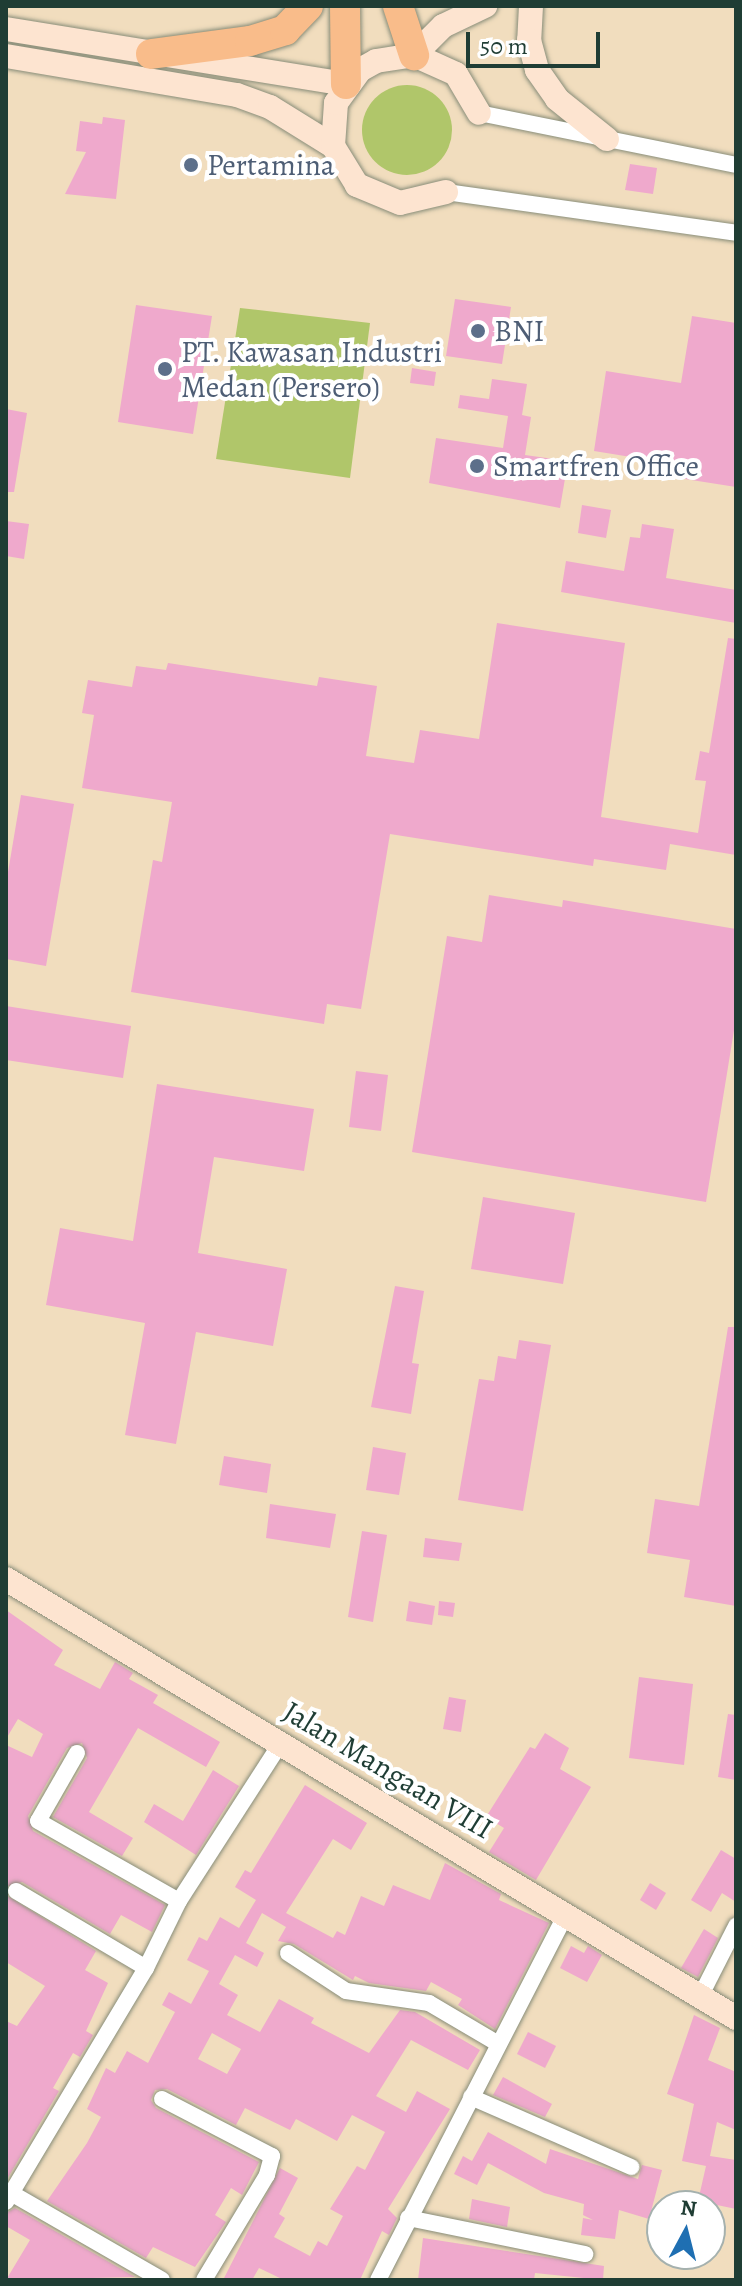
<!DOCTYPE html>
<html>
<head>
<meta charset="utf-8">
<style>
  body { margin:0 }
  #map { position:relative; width:742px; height:2286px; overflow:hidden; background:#f1ddbe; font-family:Alegreya,serif }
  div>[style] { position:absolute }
  .green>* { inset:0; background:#b0c66a }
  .round { border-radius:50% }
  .building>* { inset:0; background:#efa9cc }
  .roads { filter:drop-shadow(0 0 2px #888d79) drop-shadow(0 0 2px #888d79) }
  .street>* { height:16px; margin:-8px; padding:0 8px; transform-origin:8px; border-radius:8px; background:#fff }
  .secondary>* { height:24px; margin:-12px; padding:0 12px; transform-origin:12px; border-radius:12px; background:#fde4d0 }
  .highway>* { height:30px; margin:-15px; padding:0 15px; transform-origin:15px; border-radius:15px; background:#f9bc8a }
  .dots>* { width:22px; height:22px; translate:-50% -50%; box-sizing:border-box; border:4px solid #fff; border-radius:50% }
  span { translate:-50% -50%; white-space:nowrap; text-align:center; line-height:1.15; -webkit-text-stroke:8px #fff; paint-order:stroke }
  .service-label { font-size:30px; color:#4e5e75 }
  .left { translate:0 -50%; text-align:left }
  .street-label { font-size:30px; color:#1f3d34 }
  .frame { position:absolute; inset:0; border:8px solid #1f3d34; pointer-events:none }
  .north { position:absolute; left:646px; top:2190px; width:80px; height:80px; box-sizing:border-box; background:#fff; border:2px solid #a5b1ae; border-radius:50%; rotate:7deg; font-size:22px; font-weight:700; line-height:32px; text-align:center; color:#1f3d34 }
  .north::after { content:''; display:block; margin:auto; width:28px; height:36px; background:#1f6fb2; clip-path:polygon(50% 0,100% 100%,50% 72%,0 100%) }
  .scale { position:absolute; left:466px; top:32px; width:134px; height:36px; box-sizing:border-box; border:4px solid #1f3d34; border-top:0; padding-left:10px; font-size:24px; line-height:28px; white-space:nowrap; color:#1f3d34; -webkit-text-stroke:6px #fff; paint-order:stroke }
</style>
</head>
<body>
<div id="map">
  <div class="green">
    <div class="round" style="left:362px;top:85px;width:90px;height:90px"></div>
    <div style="clip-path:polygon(240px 308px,370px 323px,350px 478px,216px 459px)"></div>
  </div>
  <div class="building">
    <div style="clip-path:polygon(103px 117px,125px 120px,116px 199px,65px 194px,86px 152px,76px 151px,80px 121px,102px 124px)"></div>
    <div style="clip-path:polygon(630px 164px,657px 168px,653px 194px,625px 190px)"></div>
    <div style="clip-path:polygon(455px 299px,511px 307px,502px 364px,446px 356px)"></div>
    <div style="clip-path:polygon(136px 305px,212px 316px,193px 434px,118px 422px)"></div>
    <div style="clip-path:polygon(692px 316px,736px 323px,736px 487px,666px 476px,668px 463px,594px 451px,606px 371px,681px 383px)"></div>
    <div style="clip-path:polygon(412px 368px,436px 372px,434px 386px,410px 383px)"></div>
    <div style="clip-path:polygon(492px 379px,527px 384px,522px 415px,531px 417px,525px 455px,568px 461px,560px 508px,429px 483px,436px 438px,503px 448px,508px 416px,458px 408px,460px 395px,489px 399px)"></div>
    <div style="clip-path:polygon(6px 409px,27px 413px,14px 492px,6px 492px)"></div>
    <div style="clip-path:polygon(582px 505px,611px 510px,606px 538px,578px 533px)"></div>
    <div style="clip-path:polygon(6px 521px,29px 524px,24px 559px,6px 556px)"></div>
    <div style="clip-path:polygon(642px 524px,674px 529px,666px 578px,736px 590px,736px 623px,561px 592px,566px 561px,624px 571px,630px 537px,640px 538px)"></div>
    <div style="clip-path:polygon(497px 623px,625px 643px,601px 817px,698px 833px,706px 781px,695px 780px,700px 751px,709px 753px,728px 638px,736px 639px,736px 855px,670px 844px,666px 870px,594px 859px,593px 866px,390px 834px,361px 1009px,327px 1004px,324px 1024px,131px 992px,153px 860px,162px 862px,172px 802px,82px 788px,94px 715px,82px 713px,88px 680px,132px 687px,136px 666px,166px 670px,168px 663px,317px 686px,319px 677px,377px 686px,366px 756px,414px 763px,420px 730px,479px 739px)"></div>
    <div style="clip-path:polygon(21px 795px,74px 804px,46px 966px,6px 959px,6px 884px)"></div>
    <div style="clip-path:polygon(489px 895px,562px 907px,563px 900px,736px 929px,736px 1018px,706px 1202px,412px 1152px,447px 936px,482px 942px)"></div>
    <div style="clip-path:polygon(6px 1006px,131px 1026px,123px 1078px,6px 1060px)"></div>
    <div style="clip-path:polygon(356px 1071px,388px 1075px,381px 1131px,349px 1127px)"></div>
    <div style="clip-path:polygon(157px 1084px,314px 1109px,304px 1171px,214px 1157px,198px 1253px,287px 1269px,273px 1346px,196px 1332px,176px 1444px,125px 1435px,145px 1323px,46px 1305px,60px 1228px,133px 1241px)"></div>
    <div style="clip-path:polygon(483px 1197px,575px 1213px,563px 1284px,471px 1269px)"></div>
    <div style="clip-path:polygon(395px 1286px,424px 1291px,412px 1363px,419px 1364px,411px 1414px,371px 1407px)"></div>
    <div style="clip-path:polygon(728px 1327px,736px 1327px,736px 1606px,684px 1597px,690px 1560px,647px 1553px,655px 1499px,699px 1506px)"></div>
    <div style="clip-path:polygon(519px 1340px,551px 1345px,523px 1511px,458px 1500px,479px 1379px,494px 1381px,498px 1356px,516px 1359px)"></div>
    <div style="clip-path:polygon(373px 1447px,406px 1453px,399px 1495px,366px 1490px)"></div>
    <div style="clip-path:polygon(224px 1456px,271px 1464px,267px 1493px,219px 1485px)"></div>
    <div style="clip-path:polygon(270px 1504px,336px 1514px,330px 1548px,266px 1538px)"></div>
    <div style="clip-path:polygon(362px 1531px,387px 1535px,373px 1622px,348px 1617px)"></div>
    <div style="clip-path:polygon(425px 1538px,462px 1543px,459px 1561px,423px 1557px)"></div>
    <div style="clip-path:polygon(409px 1601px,435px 1606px,432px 1625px,406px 1621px)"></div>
    <div style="clip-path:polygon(439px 1601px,455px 1603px,453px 1617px,438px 1615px)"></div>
    <div style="clip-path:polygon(6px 1610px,63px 1650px,54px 1665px,100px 1689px,115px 1662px,133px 1673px,129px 1679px,158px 1695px,153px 1703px,220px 1742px,206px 1767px,138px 1728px,89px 1812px,133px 1838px,122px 1856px,53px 1817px,87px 1758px,82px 1743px,67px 1748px,28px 1816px,33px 1831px,165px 1905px,152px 1932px,121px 1915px,110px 1934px,22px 1882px,6px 1887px,6px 1745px,32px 1757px,43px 1734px,18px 1719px,6px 1739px)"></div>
    <div style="clip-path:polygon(639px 1677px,693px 1684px,684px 1765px,629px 1758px)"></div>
    <div style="clip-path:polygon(449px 1697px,466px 1700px,461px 1732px,443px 1729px)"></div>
    <div style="clip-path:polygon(728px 1714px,736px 1715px,736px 1780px,718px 1777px)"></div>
    <div style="clip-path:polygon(545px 1733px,569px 1748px,560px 1769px,591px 1787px,536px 1880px,489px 1852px,504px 1828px,486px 1817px,530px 1747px,535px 1749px)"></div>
    <div style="clip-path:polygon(213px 1770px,239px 1786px,196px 1855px,144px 1822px,154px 1804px,183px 1821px)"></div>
    <div style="clip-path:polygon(evenodd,305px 1785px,367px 1823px,351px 1850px,333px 1839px,286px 1913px,333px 1938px,337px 1931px,345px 1935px,361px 1896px,384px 1906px,393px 1885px,430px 1900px,445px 1863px,501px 1894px,499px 1900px,549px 1923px,495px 2029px,458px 2005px,462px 1999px,431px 1982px,426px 1991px,369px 1983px,355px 1976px,353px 1980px,294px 1944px,278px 1941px,286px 1927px,262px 1913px,246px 1943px,264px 1953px,257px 1967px,235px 1955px,219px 1984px,238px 1995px,227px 2015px,260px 2032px,279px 1999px,314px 2018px,311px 2023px,369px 2053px,400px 2010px,415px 2012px,480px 2050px,468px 2070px,411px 2040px,376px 2096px,406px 2112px,417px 2091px,450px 2109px,388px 2209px,397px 2218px,389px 2235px,382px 2231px,360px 2280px,284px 2280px,259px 2268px,252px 2280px,223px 2280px,280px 2168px,298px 2178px,279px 2214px,285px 2218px,274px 2237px,310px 2256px,318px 2241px,327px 2246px,343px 2216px,330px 2209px,357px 2166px,365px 2170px,385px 2132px,352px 2115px,337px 2141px,296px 2119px,290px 2130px,245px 2108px,236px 2125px,167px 2089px,155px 2090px,151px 2100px,156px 2108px,259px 2162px,242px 2195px,231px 2188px,215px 2215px,226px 2222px,195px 2267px,153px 2247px,146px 2258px,26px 2189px,47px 2201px,87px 2143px,101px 2117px,87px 2109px,106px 2068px,115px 2073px,127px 2051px,148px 2063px,175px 2012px,162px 2005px,169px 1992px,191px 2004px,209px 1971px,187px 1960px,199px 1937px,207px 1941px,220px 1917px,239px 1928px,256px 1900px,235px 1887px,245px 1870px,251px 1873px,305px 1785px,212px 2033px,241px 2049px,227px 2074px,198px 2059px,212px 2033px)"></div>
    <div style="clip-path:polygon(721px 1850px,736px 1859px,736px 1902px,722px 1893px,711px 1912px,691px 1900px)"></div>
    <div style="clip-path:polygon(650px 1883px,666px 1893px,656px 1910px,640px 1900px)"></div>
    <div style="clip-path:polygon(6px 1895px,96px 1951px,85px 1970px,108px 1983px,86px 2031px,93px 2035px,80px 2057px,73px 2053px,53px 2088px,59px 2091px,6px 2181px,6px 2021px,17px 2026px,45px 1986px,6px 1962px)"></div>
    <div style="clip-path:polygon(704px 1929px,718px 1938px,698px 1977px,681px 1968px)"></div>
    <div style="clip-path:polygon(571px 1946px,584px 1953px,588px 1946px,602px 1955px,587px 1982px,560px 1968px)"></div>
    <div style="clip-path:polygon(694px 2015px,720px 2028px,708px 2060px,736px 2072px,736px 2130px,717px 2122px,710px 2156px,736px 2160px,736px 2209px,698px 2201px,706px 2166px,682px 2161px,694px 2104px,667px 2094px)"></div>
    <div style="clip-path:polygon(528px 2032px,556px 2046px,545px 2068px,517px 2054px)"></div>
    <div style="clip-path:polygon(503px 2077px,552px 2104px,545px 2117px,493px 2095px)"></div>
    <div style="clip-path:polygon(488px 2132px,546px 2164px,550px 2149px,638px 2179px,642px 2165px,662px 2170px,649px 2219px,619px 2210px,615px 2239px,581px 2235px,583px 2218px,593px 2220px,583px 2215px,584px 2204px,544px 2193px,488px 2163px,477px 2185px,454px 2174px,463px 2156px,472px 2161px)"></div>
    <div style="clip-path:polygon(472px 2199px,510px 2207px,507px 2227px,469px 2219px)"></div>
    <div style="clip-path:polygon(15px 2208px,135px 2277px,6px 2280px,30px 2240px,6px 2226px,6px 2213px)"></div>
    <div style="clip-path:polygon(423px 2238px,604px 2266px,603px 2280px,535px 2273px,534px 2280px,418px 2280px)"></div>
  </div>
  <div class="roads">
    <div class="street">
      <div style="left:479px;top:113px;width:262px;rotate:11.4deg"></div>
      <div style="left:446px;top:192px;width:293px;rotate:8deg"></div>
      <div style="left:77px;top:1753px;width:78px;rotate:119.8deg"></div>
      <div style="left:38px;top:1821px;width:162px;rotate:29.6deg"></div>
      <div style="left:16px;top:1891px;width:151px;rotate:30.6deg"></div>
      <div style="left:288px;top:1953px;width:69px;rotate:33.2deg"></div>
      <div style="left:346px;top:1991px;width:84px;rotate:8.2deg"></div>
      <div style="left:429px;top:2003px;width:79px;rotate:30.5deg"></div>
      <div style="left:700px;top:1997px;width:80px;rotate:-63.1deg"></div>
      <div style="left:471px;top:2097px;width:175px;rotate:23.6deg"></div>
      <div style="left:162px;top:2099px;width:124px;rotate:27.4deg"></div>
      <div style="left:272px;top:2156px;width:20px;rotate:105deg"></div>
      <div style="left:267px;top:2175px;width:122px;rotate:121deg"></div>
      <div style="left:11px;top:2193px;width:174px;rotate:29.9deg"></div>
      <div style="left:6px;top:2202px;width:273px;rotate:-59.1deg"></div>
      <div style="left:146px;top:1968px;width:75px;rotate:-63.8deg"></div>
      <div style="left:179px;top:1901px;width:188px;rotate:-57.2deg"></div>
      <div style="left:408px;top:2218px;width:181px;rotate:11.5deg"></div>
      <div style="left:378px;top:2280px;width:409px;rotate:-62.8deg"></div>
    </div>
    <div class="secondary">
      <div style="left:531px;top:6px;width:34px;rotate:93deg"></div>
      <div style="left:529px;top:40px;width:31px;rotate:75deg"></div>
      <div style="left:537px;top:70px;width:35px;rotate:55deg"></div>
      <div style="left:557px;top:99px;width:64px;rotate:38.7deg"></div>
      <div style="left:6px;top:29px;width:344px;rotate:9.2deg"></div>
      <div style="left:414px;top:55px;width:41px;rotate:-45deg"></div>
      <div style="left:443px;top:26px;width:47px;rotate:-25.5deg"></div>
      <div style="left:6px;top:56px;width:234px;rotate:9.6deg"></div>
      <div style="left:237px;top:95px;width:35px;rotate:20deg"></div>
      <div style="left:270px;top:107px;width:74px;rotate:31.8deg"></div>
      <div style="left:446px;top:192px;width:47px;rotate:166.6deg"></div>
      <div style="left:400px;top:203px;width:47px;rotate:-157.3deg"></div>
      <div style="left:357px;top:185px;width:46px;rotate:-121.6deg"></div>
      <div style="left:333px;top:146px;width:43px;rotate:-86deg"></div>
      <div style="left:336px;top:103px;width:41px;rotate:-54deg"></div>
      <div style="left:360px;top:70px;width:18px;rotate:-29deg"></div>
      <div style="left:376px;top:61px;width:38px;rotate:-9deg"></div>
      <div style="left:414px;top:55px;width:46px;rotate:24.3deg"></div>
      <div style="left:456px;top:74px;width:45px;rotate:59.5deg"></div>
      <div style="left:6px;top:1579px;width:852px;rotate:31.02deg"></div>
    </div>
    <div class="highway">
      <div style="left:345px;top:6px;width:78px;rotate:89.3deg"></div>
      <div style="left:398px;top:6px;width:52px;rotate:71.9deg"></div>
      <div style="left:151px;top:54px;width:100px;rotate:-7.5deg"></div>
      <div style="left:250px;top:41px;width:37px;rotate:-17deg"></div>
      <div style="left:285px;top:30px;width:33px;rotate:-46deg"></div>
    </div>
  </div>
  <div class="dots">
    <div style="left:191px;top:165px;background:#5c6f8a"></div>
    <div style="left:478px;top:331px;background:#5c6f8a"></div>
    <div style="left:165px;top:369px;background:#5c6f8a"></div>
    <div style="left:477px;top:466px;background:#5c6f8a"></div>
  </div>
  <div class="service-label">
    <span class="left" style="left:207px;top:165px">Pertamina</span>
    <span class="left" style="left:494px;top:331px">BNI</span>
    <span class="left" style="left:181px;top:369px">PT. Kawasan Industri<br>Medan (Persero)</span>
    <span class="left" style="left:493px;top:466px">Smartfren Office</span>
  </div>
  <div class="street-label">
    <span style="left:388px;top:1770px;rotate:31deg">Jalan Mangaan VIII</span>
  </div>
  <div class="frame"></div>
  <div class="north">N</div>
  <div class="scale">50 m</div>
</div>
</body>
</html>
